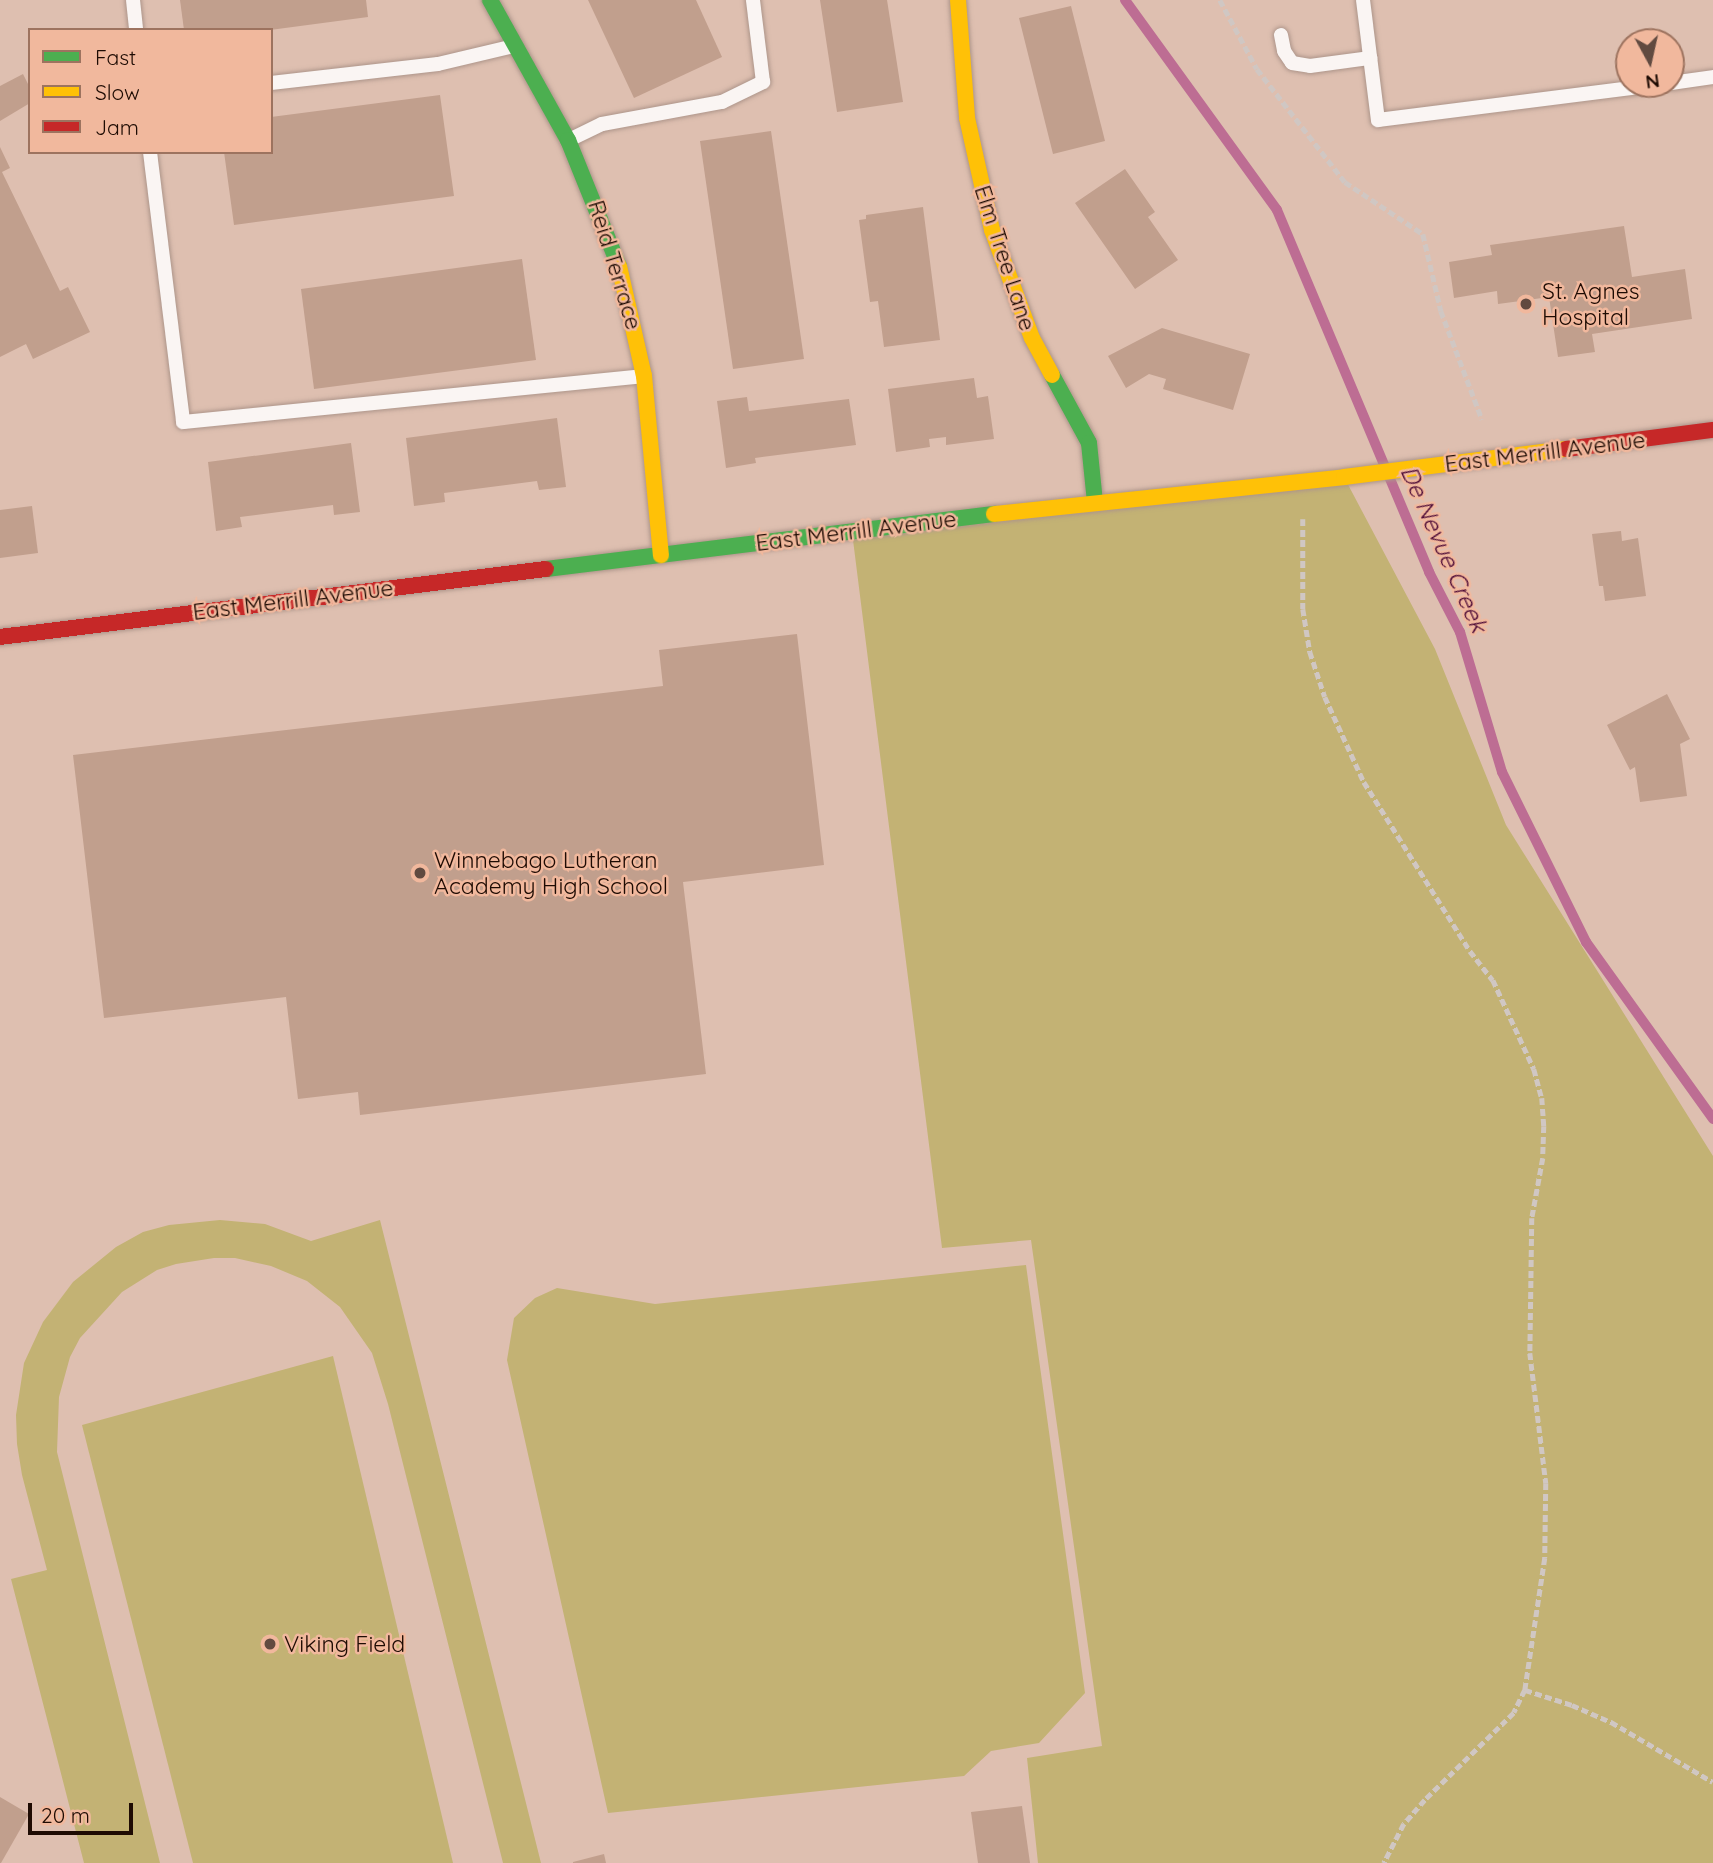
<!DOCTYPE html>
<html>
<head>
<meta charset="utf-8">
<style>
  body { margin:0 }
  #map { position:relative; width:1713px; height:1863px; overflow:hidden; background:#debfb0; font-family:Quicksand,sans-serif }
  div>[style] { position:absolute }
  .green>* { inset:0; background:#c3b274 }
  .stream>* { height:10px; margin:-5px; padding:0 5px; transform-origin:5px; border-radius:5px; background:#bd6d93 }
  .building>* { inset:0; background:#c19f8d }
  .path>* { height:4.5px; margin-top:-2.25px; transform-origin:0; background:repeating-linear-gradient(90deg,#d0c7c3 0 7px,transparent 0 10.5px) }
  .roads { filter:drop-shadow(0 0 2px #ad958a) drop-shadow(0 0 2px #ad958a) }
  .lane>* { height:14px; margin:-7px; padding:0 7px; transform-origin:7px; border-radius:7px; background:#faf5f3 }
  .fast>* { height:16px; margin:-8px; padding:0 8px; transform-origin:8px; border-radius:8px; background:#4caf50 }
  .slow>* { height:16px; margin:-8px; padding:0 8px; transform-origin:8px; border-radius:8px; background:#ffc107 }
  .jam>* { height:16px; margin:-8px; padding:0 8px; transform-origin:8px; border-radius:8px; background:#c62828 }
  .dots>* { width:19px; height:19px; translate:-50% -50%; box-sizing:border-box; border:4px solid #f1b89d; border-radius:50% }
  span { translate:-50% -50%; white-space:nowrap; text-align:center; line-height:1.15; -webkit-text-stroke:5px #f1b89d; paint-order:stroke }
  .street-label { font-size:23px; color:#1e0b03 }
  .poi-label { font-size:23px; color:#1e0b03 }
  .left { translate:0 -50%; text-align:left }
  .water-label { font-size:24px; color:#4c0935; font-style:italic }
  .legend { position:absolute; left:28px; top:28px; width:245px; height:126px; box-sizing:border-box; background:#f1b89d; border:2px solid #9d735f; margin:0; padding:9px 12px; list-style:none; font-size:21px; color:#1e0b03 }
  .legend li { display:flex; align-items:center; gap:14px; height:35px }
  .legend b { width:35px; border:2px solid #9d735f }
  .north { position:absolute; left:1615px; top:28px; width:70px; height:70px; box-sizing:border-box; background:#f1b89d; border:2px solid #9d735f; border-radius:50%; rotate:172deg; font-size:19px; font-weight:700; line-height:28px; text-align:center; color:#1e0b03 }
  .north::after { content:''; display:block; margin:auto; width:24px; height:32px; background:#614a40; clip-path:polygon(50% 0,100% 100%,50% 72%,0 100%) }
  .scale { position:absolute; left:28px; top:1803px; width:105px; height:32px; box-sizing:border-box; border:4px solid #1e0b03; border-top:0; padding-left:9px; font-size:21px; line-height:24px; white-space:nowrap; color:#1e0b03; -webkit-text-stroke:5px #f1b89d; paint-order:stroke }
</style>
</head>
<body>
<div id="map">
  <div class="green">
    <div style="clip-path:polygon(1344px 477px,1435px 649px,1506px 825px,1713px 1156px,1713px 1863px,1038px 1863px,1027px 1758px,1102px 1746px,1031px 1240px,942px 1248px,852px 532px)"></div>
    <div style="clip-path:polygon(220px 1220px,265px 1224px,311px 1241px,380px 1220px,541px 1863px,503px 1863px,388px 1404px,372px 1353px,340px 1307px,307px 1281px,271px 1266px,235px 1258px,214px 1258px,176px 1264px,157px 1270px,122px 1292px,80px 1338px,70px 1357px,59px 1397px,57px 1452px,160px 1863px,84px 1863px,11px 1579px,47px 1570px,22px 1475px,17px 1444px,16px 1415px,24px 1363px,43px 1322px,73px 1282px,116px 1247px,143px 1232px,169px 1225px)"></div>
    <div style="clip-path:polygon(1026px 1265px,1085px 1693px,1039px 1743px,991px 1751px,964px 1776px,608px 1813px,507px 1360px,514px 1318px,535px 1298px,557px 1288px,655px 1304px)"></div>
    <div style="clip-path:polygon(333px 1356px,453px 1863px,193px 1863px,82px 1425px)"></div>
  </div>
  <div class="stream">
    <div style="left:1125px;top:0;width:259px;rotate:54.1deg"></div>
    <div style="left:1277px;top:210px;width:393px;rotate:67.2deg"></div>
    <div style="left:1429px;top:572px;width:68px;rotate:62.7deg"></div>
    <div style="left:1460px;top:632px;width:146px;rotate:73.3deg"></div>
    <div style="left:1502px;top:772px;width:190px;rotate:63.7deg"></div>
    <div style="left:1586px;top:942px;width:218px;rotate:54.3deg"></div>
  </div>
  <div class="building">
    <div style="clip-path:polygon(180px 0,366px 0,368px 17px,270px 30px,184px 30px)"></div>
    <div style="clip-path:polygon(588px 0,696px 0,722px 57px,634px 98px)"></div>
    <div style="clip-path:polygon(820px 0,887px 0,903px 102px,837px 112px)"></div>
    <div style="clip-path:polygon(1071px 6px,1105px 141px,1053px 154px,1019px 18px)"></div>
    <div style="clip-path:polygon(23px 74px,30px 88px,30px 103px,0 121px,0 86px)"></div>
    <div style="clip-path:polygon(440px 95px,454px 196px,234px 225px,224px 152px,271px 152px,271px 117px)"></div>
    <div style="clip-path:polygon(771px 131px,804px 359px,733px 369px,700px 141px)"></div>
    <div style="clip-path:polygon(0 147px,10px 168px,2px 172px,60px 291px,68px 287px,90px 332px,33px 359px,26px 344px,0 357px)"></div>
    <div style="clip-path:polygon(1125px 169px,1155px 212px,1148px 217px,1178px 260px,1135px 289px,1075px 203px)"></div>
    <div style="clip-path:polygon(923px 207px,940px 340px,884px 347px,878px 301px,870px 302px,859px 220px,866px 219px,866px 215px)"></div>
    <div style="clip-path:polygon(1624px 226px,1632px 277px,1685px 269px,1692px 319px,1592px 334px,1595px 352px,1558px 357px,1549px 297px,1498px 304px,1497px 291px,1454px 298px,1449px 262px,1492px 255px,1490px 245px)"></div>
    <div style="clip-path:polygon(522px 259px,536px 360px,314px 389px,301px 289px)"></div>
    <div style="clip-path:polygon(1162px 328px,1250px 354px,1233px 410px,1163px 389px,1166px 379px,1149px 374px,1126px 388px,1108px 356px)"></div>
    <div style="clip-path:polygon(974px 378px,977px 398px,988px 396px,994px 439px,946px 445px,946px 437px,929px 439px,930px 447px,896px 452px,888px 389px)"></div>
    <div style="clip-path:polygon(747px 397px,749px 411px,849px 399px,856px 445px,755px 458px,756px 463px,726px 468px,717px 401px)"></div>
    <div style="clip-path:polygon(557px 418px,566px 487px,539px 490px,537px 481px,444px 493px,445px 502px,414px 506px,406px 438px)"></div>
    <div style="clip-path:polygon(351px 443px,360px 512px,334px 515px,333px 505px,240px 517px,242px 527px,216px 531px,208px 462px)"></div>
    <div style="clip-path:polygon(32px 506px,38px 553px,0 558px,0 510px)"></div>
    <div style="clip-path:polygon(1621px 531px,1622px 541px,1638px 538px,1646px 596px,1605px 601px,1603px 586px,1599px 586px,1592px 534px)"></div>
    <div style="clip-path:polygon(797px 634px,824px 865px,683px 882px,706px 1074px,360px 1115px,358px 1092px,298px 1099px,286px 997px,104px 1018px,73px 755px,663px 686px,659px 650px)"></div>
    <div style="clip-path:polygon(1667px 694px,1690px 739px,1680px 744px,1687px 796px,1640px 802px,1635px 767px,1630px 770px,1607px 725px)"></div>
    <div style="clip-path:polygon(0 1797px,29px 1814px,1px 1863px,0 1863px)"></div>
    <div style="clip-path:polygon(1022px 1806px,1030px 1863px,978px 1863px,971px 1812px)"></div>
    <div style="clip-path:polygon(604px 1854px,606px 1863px,573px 1863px,573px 1862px)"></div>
  </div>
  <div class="path">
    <div style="left:1220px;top:0;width:78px;rotate:61.8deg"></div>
    <div style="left:1257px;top:69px;width:143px;rotate:52.1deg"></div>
    <div style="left:1345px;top:182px;width:94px;rotate:33.7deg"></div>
    <div style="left:1423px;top:234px;width:79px;rotate:76.8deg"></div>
    <div style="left:1441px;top:311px;width:116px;rotate:69.2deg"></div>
    <div style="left:1303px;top:519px;width:90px;rotate:90deg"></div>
    <div style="left:1303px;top:609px;width:44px;rotate:80.8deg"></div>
    <div style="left:1310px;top:652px;width:47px;rotate:71.6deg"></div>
    <div style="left:1325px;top:697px;width:94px;rotate:65.4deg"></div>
    <div style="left:1364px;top:782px;width:199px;rotate:57.9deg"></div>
    <div style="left:1470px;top:951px;width:37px;rotate:52deg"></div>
    <div style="left:1493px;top:980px;width:98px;rotate:65.3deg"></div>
    <div style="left:1534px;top:1069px;width:30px;rotate:75deg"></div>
    <div style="left:1542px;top:1098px;width:28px;rotate:86deg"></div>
    <div style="left:1544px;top:1126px;width:32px;rotate:92deg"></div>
    <div style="left:1543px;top:1158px;width:61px;rotate:100.4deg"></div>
    <div style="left:1532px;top:1218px;width:135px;rotate:90.8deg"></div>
    <div style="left:1530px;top:1353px;width:131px;rotate:83deg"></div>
    <div style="left:1546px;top:1483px;width:75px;rotate:90.8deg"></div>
    <div style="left:1545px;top:1558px;width:134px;rotate:98.6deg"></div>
    <div style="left:1525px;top:1690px;width:25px;rotate:116deg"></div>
    <div style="left:1514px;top:1713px;width:124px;rotate:135.7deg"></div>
    <div style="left:1425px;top:1800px;width:32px;rotate:131deg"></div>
    <div style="left:1404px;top:1824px;width:44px;rotate:117.1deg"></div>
    <div style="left:1525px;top:1690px;width:49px;rotate:17.7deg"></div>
    <div style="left:1572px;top:1705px;width:43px;rotate:23.6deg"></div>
    <div style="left:1611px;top:1722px;width:118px;rotate:30.5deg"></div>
  </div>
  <div class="roads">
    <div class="lane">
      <div style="left:133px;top:0;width:30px;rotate:84deg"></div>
      <div style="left:1363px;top:0;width:121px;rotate:82.9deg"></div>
      <div style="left:1378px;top:120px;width:285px;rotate:-7.2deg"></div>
      <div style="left:1281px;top:35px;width:16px;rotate:79deg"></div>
      <div style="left:1284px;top:51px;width:14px;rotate:56deg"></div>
      <div style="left:1292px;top:63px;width:18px;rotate:9deg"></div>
      <div style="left:1310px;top:66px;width:61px;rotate:-7.6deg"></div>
      <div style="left:271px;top:83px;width:168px;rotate:-6.5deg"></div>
      <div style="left:438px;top:64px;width:78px;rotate:-13.3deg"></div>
      <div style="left:1671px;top:83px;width:42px;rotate:-8.1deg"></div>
      <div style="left:571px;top:139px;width:34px;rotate:-26deg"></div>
      <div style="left:602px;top:124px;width:122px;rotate:-10.4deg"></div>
      <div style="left:722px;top:102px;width:46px;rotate:-26deg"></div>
      <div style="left:763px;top:82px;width:83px;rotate:-97deg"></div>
      <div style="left:150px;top:152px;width:272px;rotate:83deg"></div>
      <div style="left:183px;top:422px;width:462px;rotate:-5.7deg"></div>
    </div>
    <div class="fast">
      <div style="left:490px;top:0;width:160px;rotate:60.9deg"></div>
      <div style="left:568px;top:140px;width:136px;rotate:68deg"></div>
      <div style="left:1052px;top:375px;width:77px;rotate:61.4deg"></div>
      <div style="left:1089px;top:443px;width:59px;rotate:84.2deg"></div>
      <div style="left:546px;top:569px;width:451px;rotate:-7deg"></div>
    </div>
    <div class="slow">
      <div style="left:958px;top:0;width:118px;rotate:85.6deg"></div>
      <div style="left:967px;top:118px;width:115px;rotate:77.4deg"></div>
      <div style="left:992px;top:230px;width:115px;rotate:69.7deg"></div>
      <div style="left:1032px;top:338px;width:42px;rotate:61.6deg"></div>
      <div style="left:619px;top:266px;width:113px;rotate:77.2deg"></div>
      <div style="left:644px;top:376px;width:180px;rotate:84.6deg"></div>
      <div style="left:994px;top:514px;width:352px;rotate:-6deg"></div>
      <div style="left:1344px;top:477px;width:224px;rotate:-7.2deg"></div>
    </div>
    <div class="jam">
      <div style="left:1566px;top:449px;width:148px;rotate:-7.4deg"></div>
      <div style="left:0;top:637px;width:550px;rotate:-7.1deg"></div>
    </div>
  </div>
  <div class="dots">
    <div style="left:1526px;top:304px;background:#614a40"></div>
    <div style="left:420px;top:873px;background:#614a40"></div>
    <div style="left:270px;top:1644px;background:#614a40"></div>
  </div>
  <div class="street-label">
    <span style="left:1005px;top:258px;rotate:72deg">Elm Tree Lane</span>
    <span style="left:615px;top:265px;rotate:73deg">Reid Terrace</span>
    <span style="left:1545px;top:452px;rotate:-7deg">East Merrill Avenue</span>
    <span style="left:856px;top:531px;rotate:-7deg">East Merrill Avenue</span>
    <span style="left:293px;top:600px;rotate:-7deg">East Merrill Avenue</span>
  </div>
  <div class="poi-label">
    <span class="left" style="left:1542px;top:304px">St. Agnes<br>Hospital</span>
    <span class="left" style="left:434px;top:873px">Winnebago Lutheran<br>Academy High School</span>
    <span class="left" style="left:284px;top:1644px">Viking Field</span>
  </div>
  <div class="water-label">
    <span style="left:1444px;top:549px;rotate:66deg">De Nevue Creek</span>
  </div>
  <ul class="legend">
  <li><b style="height:9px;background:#4caf50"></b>Fast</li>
  <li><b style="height:9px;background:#ffc107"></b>Slow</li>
  <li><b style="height:9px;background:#c62828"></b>Jam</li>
  </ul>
  <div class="north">N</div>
  <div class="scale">20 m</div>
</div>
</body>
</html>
